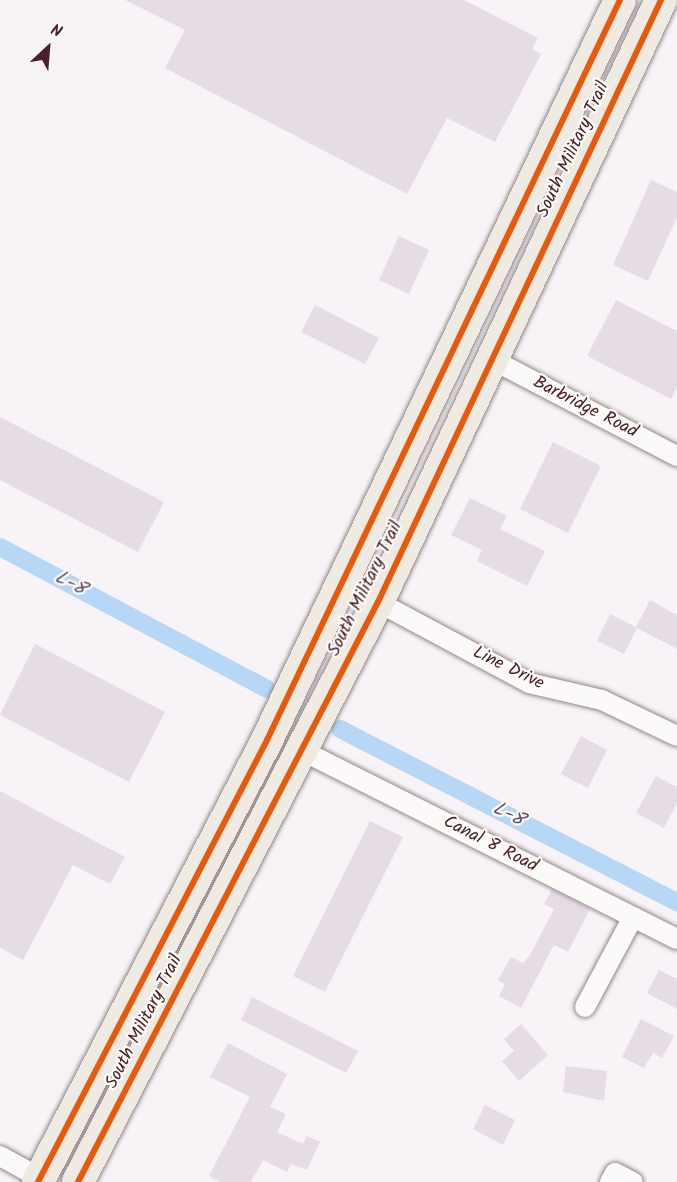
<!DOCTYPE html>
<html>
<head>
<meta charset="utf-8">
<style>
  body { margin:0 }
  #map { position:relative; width:677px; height:1182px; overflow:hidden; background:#f8f3f6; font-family:Kalam,sans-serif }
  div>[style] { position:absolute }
  .canal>* { height:18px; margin:-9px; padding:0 9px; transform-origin:9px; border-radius:9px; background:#b6d8f6 }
  .building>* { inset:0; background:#e6dce6 }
  .roads { filter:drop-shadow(0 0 2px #91868a) drop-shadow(0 0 2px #91868a) }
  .minor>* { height:20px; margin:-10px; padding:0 10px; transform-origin:10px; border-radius:10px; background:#fbfaf9 }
  .primary>* { height:32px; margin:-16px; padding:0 16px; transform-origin:16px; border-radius:16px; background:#f0ebe2 }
  .cycleway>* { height:6px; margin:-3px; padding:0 3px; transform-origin:3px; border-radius:3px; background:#e8590c }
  span { translate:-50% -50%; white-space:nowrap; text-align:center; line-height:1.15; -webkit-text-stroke:4.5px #fdfcf7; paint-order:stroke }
  .street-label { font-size:18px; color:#4a1f2b }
  .water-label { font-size:20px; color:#625368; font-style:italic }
  .north { position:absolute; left:18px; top:18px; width:60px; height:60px; -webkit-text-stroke:4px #fdfcf7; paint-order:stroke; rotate:26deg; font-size:16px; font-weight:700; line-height:24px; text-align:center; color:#4a1f2b }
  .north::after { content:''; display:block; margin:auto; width:21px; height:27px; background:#4a1f2b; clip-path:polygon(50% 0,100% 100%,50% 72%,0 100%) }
</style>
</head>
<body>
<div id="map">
  <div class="canal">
    <div style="left:0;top:547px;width:302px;rotate:28deg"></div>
    <div style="left:340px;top:729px;width:379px;rotate:27.2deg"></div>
  </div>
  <div class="building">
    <div style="clip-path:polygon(125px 0,464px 0,538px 38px,532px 49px,541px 54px,495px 142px,447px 118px,407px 194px,165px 68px,185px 30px)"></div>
    <div style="clip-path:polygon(651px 180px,677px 192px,677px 217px,648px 281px,613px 265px)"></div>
    <div style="clip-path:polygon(399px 236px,429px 250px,409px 294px,379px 280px)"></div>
    <div style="clip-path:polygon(616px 300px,677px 331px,677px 387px,671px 399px,587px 356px)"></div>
    <div style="clip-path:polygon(315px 305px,379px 338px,365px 364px,301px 332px)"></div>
    <div style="clip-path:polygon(0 417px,164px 502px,138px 552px,0 480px)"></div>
    <div style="clip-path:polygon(553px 442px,601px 466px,568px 533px,520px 509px)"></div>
    <div style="clip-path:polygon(470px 498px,507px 516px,500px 529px,545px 551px,527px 586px,477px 561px,482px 550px,451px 535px)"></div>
    <div style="clip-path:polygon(650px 600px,677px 615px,677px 649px,637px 628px,624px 654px,597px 641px,610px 614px,636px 627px)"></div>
    <div style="clip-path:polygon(35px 644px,165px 712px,129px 782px,0 715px)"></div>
    <div style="clip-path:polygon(581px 736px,607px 750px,588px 788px,561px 774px)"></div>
    <div style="clip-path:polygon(656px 776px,677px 787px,677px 803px,664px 828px,636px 813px)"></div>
    <div style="clip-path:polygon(0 791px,125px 857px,110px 884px,73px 865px,23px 960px,0 948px)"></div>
    <div style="clip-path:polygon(370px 821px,403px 837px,325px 992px,293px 976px)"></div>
    <div style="clip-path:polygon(552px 889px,590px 909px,568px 952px,554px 945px,521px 1008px,499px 996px,505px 984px,498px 980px,511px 957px,523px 963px,530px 955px,554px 909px,544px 904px)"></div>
    <div style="clip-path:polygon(659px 970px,677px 979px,677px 1009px,647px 993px)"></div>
    <div style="clip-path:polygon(252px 997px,358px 1051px,346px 1073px,241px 1020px)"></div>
    <div style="clip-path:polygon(641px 1019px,674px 1036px,662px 1058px,653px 1053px,644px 1068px,622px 1057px)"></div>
    <div style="clip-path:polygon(521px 1024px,548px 1055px,519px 1081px,502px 1061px,514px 1051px,504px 1039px)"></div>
    <div style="clip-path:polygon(228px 1043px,287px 1074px,270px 1107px,286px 1114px,277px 1132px,303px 1144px,307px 1136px,320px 1142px,307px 1170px,291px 1164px,287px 1172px,263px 1160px,251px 1182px,220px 1182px,209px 1176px,250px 1097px,210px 1077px)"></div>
    <div style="clip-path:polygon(566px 1066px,607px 1071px,604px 1101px,563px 1092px)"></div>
    <div style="clip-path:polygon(485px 1105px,515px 1120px,503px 1145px,473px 1129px)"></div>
  </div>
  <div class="roads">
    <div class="minor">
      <div style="left:493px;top:360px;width:208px;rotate:27.6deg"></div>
      <div style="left:378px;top:602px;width:171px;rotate:28.2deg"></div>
      <div style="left:529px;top:683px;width:75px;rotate:13.1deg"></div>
      <div style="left:602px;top:700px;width:83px;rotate:25.6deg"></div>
      <div style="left:303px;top:751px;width:419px;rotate:26.7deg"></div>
      <div style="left:585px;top:1007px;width:102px;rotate:-61.9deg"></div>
      <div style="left:0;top:1156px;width:46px;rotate:28.8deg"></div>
      <div style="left:610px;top:1182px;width:10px;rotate:-61deg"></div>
      <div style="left:615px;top:1173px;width:20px;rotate:27deg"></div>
    </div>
    <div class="primary">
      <div style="left:38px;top:1182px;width:498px;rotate:-62.6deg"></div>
      <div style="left:267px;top:740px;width:820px;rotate:-64.5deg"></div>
      <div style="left:78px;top:1182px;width:653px;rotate:-62.65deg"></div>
      <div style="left:378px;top:602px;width:665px;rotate:-64.82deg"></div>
    </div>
  </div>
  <div class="cycleway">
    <div style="left:38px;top:1182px;width:498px;rotate:-62.6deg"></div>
    <div style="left:267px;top:740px;width:820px;rotate:-64.5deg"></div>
    <div style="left:78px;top:1182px;width:653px;rotate:-62.65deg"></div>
    <div style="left:378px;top:602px;width:665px;rotate:-64.82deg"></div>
  </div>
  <div class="street-label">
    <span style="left:574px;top:150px;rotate:-65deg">South Military Trail</span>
    <span style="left:585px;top:408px;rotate:27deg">Barbridge Road</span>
    <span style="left:366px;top:589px;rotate:-64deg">South Military Trail</span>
    <span style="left:508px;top:669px;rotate:26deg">Line Drive</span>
    <span style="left:490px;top:845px;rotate:27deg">Canal 8 Road</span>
    <span style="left:145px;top:1022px;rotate:-63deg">South Military Trail</span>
  </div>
  <div class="water-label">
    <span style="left:70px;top:584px;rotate:28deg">L-8</span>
    <span style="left:508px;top:815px;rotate:27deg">L-8</span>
  </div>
  <div class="north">N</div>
</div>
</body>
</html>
